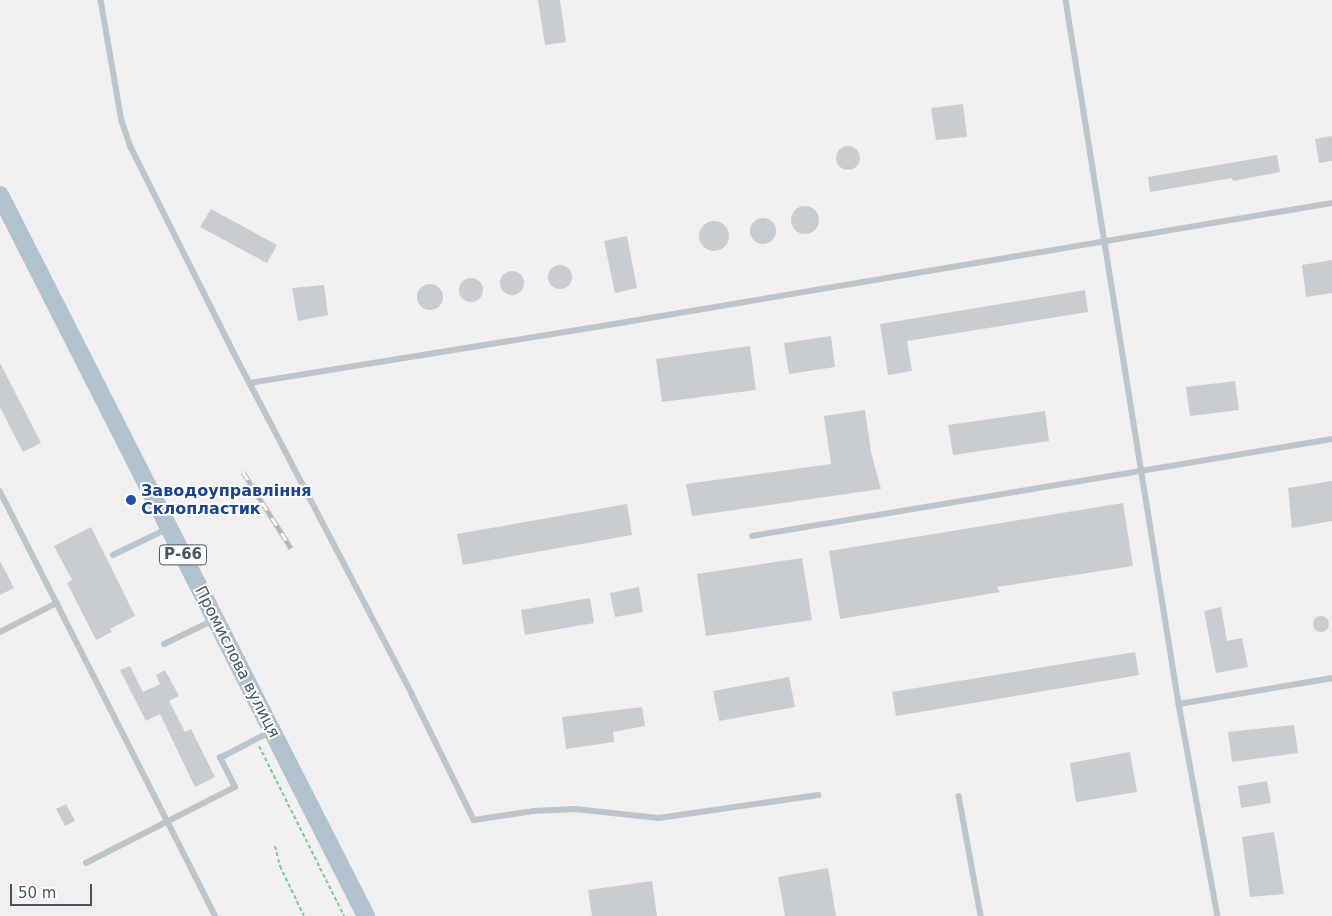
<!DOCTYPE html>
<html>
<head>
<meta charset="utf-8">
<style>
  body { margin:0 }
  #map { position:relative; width:1332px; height:916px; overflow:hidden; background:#f1efef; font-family:"DejaVu Sans",sans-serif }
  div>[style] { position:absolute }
  .building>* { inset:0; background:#c9cdd1 }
  .round { border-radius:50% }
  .path>* { height:2px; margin-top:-1px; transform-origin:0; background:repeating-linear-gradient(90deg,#79ca98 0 4px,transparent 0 6.5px) }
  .service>* { height:5.5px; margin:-2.75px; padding:0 2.75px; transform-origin:2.75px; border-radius:2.75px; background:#bbc5cb }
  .primary>* { height:18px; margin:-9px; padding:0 9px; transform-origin:9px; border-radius:9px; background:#b0c2cd }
  .rail>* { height:5px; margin-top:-2.5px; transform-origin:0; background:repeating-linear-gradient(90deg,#fff 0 9px,#b1b5b9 0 18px); box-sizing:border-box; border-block:1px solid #b1b5b9 }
  .dots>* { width:14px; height:14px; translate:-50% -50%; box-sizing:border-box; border:2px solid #fff; border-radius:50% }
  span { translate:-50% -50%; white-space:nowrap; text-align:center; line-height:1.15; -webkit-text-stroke:4px #fff; paint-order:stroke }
  .shield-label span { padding:1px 4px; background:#fff; border:1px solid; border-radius:4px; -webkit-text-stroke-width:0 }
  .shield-label { font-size:15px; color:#48555c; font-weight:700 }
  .transit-label { font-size:16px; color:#164399; font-weight:700 }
  .left { translate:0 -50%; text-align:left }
  .street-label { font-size:16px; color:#48555c }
  .scale { position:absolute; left:10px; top:884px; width:82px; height:22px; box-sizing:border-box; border:2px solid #48555c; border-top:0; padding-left:6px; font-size:15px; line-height:18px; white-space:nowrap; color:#48555c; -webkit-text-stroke:4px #fff; paint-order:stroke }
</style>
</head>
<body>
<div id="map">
  <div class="building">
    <div style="clip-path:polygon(538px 0,560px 0,566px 42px,545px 45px)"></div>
    <div style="clip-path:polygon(963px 104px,967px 137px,936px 140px,931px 108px)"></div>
    <div style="clip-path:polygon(1332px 136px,1332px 161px,1319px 163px,1315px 139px)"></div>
    <div class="round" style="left:836px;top:146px;width:24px;height:24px"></div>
    <div style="clip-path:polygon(1277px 155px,1280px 172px,1233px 181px,1232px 178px,1150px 192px,1148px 177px)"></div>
    <div class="round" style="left:791px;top:206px;width:28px;height:28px"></div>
    <div style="clip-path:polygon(211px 209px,277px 245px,267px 263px,200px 227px)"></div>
    <div class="round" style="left:750px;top:218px;width:26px;height:26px"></div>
    <div class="round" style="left:699px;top:221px;width:30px;height:30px"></div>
    <div style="clip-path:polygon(627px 236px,637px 288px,615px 293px,604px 241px)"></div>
    <div style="clip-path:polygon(1332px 260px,1332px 293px,1306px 297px,1302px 265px)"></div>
    <div class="round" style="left:548px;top:265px;width:24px;height:24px"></div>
    <div class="round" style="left:500px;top:271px;width:24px;height:24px"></div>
    <div class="round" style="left:459px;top:278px;width:24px;height:24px"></div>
    <div class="round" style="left:417px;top:284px;width:26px;height:26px"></div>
    <div style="clip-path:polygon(324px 285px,328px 315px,298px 321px,292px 288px)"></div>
    <div style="clip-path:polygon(1085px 290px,1088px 312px,907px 341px,912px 371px,888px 375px,880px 324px)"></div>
    <div style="clip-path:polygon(831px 336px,835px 367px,789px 374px,784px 343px)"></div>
    <div style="clip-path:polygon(750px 346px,756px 390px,662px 402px,656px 359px)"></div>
    <div style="clip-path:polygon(0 363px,41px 443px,23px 452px,0 407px)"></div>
    <div style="clip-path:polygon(1235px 381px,1239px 410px,1190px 416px,1186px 387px)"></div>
    <div style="clip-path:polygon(865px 410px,871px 452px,881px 489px,692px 516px,686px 484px,831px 464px,824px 416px)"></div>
    <div style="clip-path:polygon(1045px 411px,1049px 441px,953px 455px,948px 425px)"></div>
    <div style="clip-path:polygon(1332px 481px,1332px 521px,1292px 528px,1288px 488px)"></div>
    <div style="clip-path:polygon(1123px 503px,1133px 566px,997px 587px,1000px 592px,840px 619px,829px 551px)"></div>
    <div style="clip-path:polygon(627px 504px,632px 535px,463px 565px,457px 534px)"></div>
    <div style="clip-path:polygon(91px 527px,135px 616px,110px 629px,112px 632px,96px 640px,67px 583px,72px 580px,54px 546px)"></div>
    <div style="clip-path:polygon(802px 558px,812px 620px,706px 636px,697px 574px)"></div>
    <div style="clip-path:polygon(0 561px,14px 588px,0 595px)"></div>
    <div style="clip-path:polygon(639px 587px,643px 612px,615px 617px,610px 593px)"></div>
    <div style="clip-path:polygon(590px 598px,594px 623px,525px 635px,521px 610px)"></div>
    <div style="clip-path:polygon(1221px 607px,1227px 641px,1242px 638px,1248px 667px,1216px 673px,1204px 611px)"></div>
    <div class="round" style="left:1313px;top:616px;width:16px;height:16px"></div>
    <div style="clip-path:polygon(1135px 652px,1139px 675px,896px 716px,892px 692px)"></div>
    <div style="clip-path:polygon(130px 666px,143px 692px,160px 684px,156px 675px,165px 670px,179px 696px,169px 701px,185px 732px,191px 729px,215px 777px,195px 787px,160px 714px,146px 721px,120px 670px)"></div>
    <div style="clip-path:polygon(789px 677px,795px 707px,719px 721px,713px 691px)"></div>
    <div style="clip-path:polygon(642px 707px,645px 726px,613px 732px,614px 742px,566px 749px,562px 717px)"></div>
    <div style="clip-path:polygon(1294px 725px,1298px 753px,1232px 762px,1228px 732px)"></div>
    <div style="clip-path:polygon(1130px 752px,1137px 792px,1076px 802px,1070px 763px)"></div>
    <div style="clip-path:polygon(1267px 781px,1271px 803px,1241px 808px,1238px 786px)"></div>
    <div style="clip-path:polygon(66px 804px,75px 821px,65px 826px,56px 809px)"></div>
    <div style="clip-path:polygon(1274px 832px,1284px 894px,1250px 897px,1242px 837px)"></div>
    <div style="clip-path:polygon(828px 868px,836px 916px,785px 916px,778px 877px)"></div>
    <div style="clip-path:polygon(652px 881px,657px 916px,592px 916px,588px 890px)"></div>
  </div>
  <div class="path">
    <div style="left:259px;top:746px;width:190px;rotate:63.4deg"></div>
    <div style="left:275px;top:846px;width:21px;rotate:76deg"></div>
    <div style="left:280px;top:866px;width:55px;rotate:64.4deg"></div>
  </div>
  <div class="service">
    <div style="left:101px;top:0;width:123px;rotate:80.2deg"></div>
    <div style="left:122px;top:121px;width:28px;rotate:71deg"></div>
    <div style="left:131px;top:147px;width:226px;rotate:63.4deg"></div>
    <div style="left:232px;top:349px;width:389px;rotate:62.4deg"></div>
    <div style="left:412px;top:694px;width:140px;rotate:63.8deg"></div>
    <div style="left:474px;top:820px;width:61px;rotate:-8.5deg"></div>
    <div style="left:534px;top:811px;width:41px;rotate:-2.8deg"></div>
    <div style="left:575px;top:809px;width:84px;rotate:6.1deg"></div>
    <div style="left:659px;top:818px;width:161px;rotate:-8.2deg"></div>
    <div style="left:1066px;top:0;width:713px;rotate:80.88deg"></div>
    <div style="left:1179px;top:704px;width:216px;rotate:79.6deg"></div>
    <div style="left:250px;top:383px;width:381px;rotate:-9.2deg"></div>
    <div style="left:626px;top:322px;width:716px;rotate:-9.57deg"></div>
    <div style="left:0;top:491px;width:477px;rotate:63.1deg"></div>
    <div style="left:752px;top:536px;width:588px;rotate:-9.49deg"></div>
    <div style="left:113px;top:555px;width:60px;rotate:-25.7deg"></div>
    <div style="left:0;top:632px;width:64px;rotate:-27deg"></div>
    <div style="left:164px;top:644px;width:55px;rotate:-25.6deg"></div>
    <div style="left:1179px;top:704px;width:155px;rotate:-9.6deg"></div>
    <div style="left:959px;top:796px;width:122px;rotate:79.6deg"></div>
    <div style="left:86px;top:863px;width:167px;rotate:-27deg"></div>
    <div style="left:235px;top:787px;width:33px;rotate:-117deg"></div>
    <div style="left:220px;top:758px;width:56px;rotate:-27.5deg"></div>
  </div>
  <div class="primary">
    <div style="left:0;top:195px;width:809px;rotate:63.09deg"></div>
  </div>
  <div class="rail">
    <div style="left:243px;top:472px;width:90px;rotate:57.7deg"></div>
  </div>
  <div class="dots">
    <div style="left:131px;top:500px;background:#1a4fb4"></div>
  </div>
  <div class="shield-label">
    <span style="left:183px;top:555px">Р-66</span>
  </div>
  <div class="transit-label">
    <span class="left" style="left:141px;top:500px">Заводоуправління<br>Склопластик</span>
  </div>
  <div class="street-label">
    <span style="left:237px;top:662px;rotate:63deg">Промислова вулиця</span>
  </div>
  <div class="scale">50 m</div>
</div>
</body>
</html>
